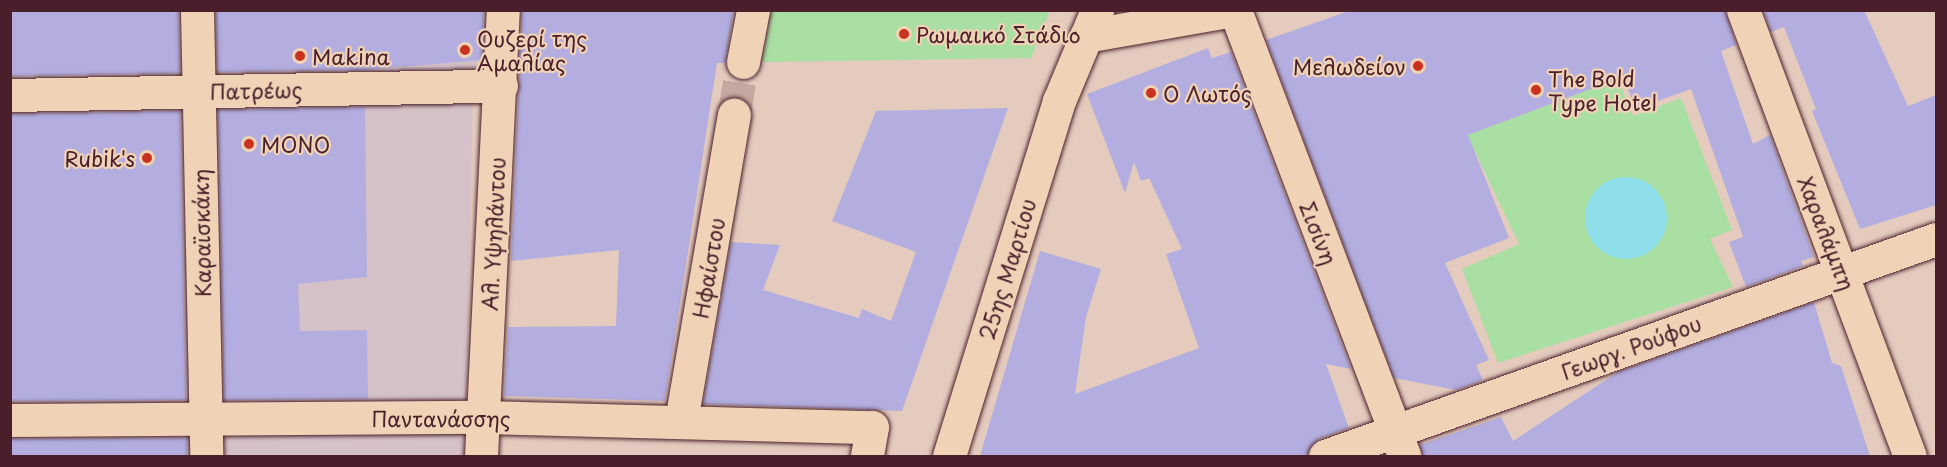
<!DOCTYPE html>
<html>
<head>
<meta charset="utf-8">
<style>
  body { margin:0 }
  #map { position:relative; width:1947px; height:467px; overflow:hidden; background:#e4cbbe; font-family:"Playpen Sans",sans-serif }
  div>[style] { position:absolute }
  .built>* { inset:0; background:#d5c2c8 }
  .green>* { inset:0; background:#a9dfa2 }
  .water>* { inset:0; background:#8edee9 }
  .round { border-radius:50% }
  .building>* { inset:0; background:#b3aedf }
  .street-tunnel>* { height:33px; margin-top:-16.5px; transform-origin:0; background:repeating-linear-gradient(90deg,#c5a9a1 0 33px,transparent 0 49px) }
  .roads { filter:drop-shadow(0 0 2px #4a1f2b) drop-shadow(0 0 2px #4a1f2b) }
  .street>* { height:33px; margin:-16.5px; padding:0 16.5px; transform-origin:16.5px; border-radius:16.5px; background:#f0d2b6 }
  .secondary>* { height:33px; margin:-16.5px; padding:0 16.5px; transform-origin:16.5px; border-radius:16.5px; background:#f0d2b6 }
  .dots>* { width:16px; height:16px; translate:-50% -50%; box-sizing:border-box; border:3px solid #f0d2b6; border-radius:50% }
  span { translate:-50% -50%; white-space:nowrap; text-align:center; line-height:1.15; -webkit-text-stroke:4.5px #f0d2b6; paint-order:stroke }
  .poi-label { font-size:21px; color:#4a1f2b }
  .left { translate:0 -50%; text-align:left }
  .right { translate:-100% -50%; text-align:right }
  .street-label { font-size:21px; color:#4a1f2b }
  .frame { position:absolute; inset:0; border:12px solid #4a1f2b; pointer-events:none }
</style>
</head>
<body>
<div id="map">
  <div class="built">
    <div style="clip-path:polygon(10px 11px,503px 11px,501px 86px,473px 87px,465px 456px,11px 456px)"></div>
  </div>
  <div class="green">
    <div style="clip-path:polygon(771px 11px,771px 10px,1050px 11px,1031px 58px,762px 62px)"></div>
    <div style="clip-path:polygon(1616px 74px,1633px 116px,1681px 98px,1732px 230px,1710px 239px,1733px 287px,1498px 363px,1462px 269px,1519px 244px,1467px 135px,1573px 96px)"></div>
  </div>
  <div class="water">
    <div class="round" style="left:1585px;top:177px;width:82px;height:82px"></div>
  </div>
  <div class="building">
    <div style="clip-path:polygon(10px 10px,178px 10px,180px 73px,10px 76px)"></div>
    <div style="clip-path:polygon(216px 10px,484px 10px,482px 60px,365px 70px,217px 72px)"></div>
    <div style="clip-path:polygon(522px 10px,734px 10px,725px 63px,717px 63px,665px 401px,504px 396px,508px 327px,616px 326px,619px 250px,511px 261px)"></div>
    <div style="clip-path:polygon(1352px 10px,1725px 10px,1736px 45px,1721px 51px,1753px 144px,1770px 135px,1814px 257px,1801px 261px,1803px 266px,1746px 287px,1729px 242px,1743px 237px,1691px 89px,1636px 109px,1623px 77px,1468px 135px,1509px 238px,1445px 263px,1489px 360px,1476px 365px,1483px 380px,1456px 390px,1394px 378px,1266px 40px)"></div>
    <div style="clip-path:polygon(1763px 10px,1864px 10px,1908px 106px,1936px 95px,1936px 205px,1860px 229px,1812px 111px,1816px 109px,1784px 27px,1771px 32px)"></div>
    <div style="clip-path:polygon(1208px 48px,1212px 58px,1231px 52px,1351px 369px,1326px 364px,1349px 428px,1318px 439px,1307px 456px,980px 456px,1040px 251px,1101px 269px,1086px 317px,1075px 394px,1199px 348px,1166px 254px,1182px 249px,1149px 178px,1141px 181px,1134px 162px,1125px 193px,1087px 94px)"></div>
    <div style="clip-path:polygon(365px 107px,367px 277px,298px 284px,300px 331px,367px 330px,368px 399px,224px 400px,218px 110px)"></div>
    <div style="clip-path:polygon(1008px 108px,902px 411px,703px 404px,731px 242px,780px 245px,763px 290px,859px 318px,862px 309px,891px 321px,916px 252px,832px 221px,876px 111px)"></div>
    <div style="clip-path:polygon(180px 111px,186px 400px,10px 401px,10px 114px)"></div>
    <div style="clip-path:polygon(1814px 302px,1832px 363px,1841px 366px,1870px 456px,1422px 456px,1420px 445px,1501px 417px,1513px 441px,1618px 372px)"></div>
    <div style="clip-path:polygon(187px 438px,187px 456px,10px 456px,10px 439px)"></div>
  </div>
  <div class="street-tunnel">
    <div style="left:734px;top:115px;width:54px;rotate:-80.4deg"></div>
  </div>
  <div class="roads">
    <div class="street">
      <div style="left:1743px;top:10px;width:476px;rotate:69.5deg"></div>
      <div style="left:743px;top:62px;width:53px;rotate:-79.1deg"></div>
      <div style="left:10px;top:420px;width:472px;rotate:-0.4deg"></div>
      <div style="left:482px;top:417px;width:390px;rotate:1.5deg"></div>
      <div style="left:872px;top:427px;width:29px;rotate:100deg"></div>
      <div style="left:681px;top:421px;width:311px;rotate:-80.2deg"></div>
      <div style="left:481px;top:456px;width:447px;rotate:-87.2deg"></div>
    </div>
    <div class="secondary">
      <div style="left:197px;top:10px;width:446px;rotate:88.8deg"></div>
      <div style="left:1235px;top:10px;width:477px;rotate:69.2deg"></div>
      <div style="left:1086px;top:36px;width:149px;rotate:-10deg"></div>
      <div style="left:10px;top:95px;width:491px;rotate:-1.1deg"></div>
      <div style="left:949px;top:456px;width:372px;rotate:-72.8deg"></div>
      <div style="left:1059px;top:101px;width:99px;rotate:-67.3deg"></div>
      <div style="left:1325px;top:456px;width:648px;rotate:-19.55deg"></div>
    </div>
  </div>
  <div class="dots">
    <div style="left:904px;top:34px;background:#c8321e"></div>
    <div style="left:465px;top:50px;background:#c8321e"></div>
    <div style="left:300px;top:56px;background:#c8321e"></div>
    <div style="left:1418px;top:66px;background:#c8321e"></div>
    <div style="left:1536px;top:90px;background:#c8321e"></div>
    <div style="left:1151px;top:93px;background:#c8321e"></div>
    <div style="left:249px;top:144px;background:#c8321e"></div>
    <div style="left:147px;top:158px;background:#c8321e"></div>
  </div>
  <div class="poi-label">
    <span class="left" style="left:916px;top:34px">Ρωμαικό Στάδιο</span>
    <span class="left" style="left:477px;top:50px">Ουζερί της<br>Αμαλίας</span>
    <span class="left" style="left:312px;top:56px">Makina</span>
    <span class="right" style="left:1406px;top:66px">Μελωδείον</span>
    <span class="left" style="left:1548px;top:90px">The Bold<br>Type Hotel</span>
    <span class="left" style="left:1163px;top:93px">Ο Λωτός</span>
    <span class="left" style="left:261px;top:144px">MONO</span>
    <span class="right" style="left:135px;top:158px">Rubik's</span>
  </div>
  <div class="street-label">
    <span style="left:256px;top:90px;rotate:-1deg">Πατρέως</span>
    <span style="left:201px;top:233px;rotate:-91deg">Καραϊσκάκη</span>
    <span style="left:1319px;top:233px;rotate:69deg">Σισίνη</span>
    <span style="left:1827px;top:233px;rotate:69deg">Χαραλάμπη</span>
    <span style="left:493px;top:234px;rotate:-87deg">Αλ. Υψηλάντου</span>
    <span style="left:708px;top:268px;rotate:-80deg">Ηφαίστου</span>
    <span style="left:1007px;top:269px;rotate:-73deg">25ης Μαρτίου</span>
    <span style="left:1631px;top:347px;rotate:-20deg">Γεωργ. Ρούφου</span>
    <span style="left:441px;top:418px">Παντανάσσης</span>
  </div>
  <div class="frame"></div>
</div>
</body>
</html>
